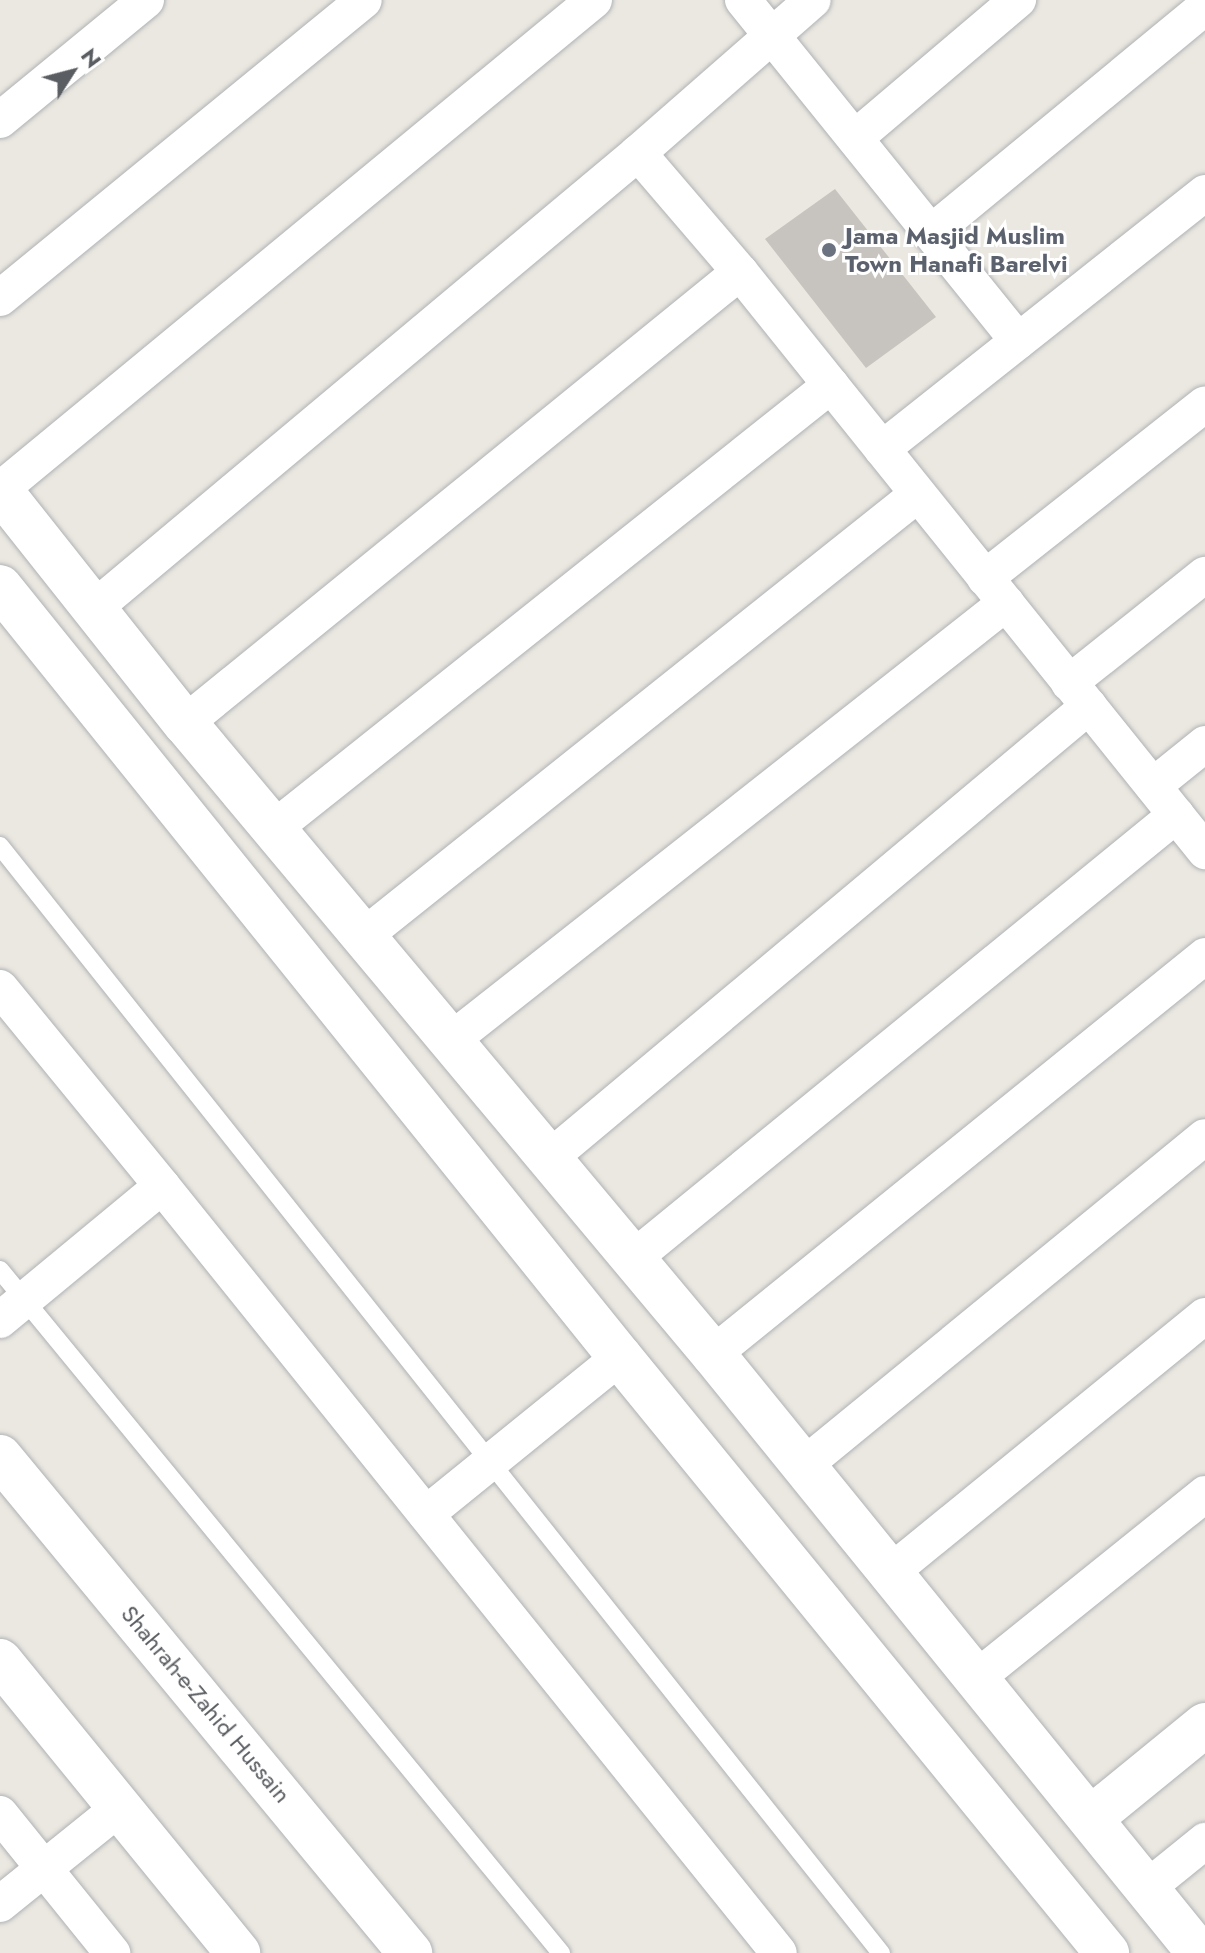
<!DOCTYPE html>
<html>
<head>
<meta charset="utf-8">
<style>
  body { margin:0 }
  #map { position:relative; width:1205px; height:1953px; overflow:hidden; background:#ebe8e1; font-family:Jost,sans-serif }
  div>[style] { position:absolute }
  .building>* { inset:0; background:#c7c3be }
  .roads { filter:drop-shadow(0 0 2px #afb2b5) drop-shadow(0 0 2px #afb2b5) }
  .service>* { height:18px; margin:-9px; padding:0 9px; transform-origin:9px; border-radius:9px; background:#fff }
  .minor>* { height:36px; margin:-18px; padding:0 18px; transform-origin:18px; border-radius:18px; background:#fff }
  .tertiary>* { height:44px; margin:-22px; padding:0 22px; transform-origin:22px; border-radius:22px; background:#fff }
  .secondary>* { height:44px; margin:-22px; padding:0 22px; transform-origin:22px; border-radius:22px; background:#fff }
  .dots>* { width:22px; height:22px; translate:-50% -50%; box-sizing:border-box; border:4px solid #fff; border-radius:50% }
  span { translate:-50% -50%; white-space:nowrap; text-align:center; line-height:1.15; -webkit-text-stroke:6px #fff; paint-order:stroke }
  .worship-label { font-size:24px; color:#5b616d; font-weight:700 }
  .left { translate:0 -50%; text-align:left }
  .street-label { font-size:24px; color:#5a5d61 }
  .north { position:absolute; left:32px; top:32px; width:80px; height:80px; -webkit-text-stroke:6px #fff; paint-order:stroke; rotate:54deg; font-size:22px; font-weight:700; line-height:32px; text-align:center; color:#5a5d61 }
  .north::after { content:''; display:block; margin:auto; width:28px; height:36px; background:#5a5d61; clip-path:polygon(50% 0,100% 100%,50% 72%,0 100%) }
</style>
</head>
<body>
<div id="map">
  <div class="building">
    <div style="clip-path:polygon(835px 189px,936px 317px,866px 368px,765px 239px)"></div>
  </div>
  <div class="roads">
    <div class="service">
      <div style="left:0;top:846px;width:1415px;rotate:51.49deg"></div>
      <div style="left:0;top:1270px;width:884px;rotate:50.6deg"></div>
    </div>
    <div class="minor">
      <div style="left:743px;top:0;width:438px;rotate:51.1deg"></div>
      <div style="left:0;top:120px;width:189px;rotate:-39.4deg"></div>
      <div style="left:855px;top:138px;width:214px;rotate:-40.3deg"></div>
      <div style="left:638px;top:153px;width:157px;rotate:49.4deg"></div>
      <div style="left:740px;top:272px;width:743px;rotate:51.23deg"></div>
      <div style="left:931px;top:233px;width:355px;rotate:-39.5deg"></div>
      <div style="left:0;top:298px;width:470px;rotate:-39.3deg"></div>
      <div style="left:882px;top:449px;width:412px;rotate:-38.4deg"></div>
      <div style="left:0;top:490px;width:770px;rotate:-39.52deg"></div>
      <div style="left:985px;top:578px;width:280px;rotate:-38.3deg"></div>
      <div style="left:93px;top:609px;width:711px;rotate:-39.92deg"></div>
      <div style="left:638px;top:153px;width:232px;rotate:-41.2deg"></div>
      <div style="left:1069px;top:683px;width:174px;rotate:-38.5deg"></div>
      <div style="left:185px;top:723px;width:715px;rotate:-39.1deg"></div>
      <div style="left:1153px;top:786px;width:67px;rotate:-38.9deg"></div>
      <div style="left:273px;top:829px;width:713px;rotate:-38.51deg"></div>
      <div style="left:365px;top:935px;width:707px;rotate:-38.57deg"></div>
      <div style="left:0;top:988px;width:256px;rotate:50.7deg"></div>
      <div style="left:450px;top:1041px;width:708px;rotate:-38.23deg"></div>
      <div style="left:547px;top:1160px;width:707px;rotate:-39.95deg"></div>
      <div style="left:631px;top:1260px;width:704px;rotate:-39.23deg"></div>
      <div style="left:0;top:1320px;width:210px;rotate:-39.6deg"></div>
      <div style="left:162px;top:1186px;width:984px;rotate:51.19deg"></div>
      <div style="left:713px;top:1354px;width:633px;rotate:-38.97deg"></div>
      <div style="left:803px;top:1466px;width:519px;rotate:-39.3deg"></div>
      <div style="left:426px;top:1514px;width:250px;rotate:-39deg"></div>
      <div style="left:891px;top:1572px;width:405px;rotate:-39.2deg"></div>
      <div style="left:974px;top:1680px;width:297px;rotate:-38.8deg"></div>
      <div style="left:0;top:1814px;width:179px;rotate:51.1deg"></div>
      <div style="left:1147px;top:1888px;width:75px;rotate:-39deg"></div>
      <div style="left:0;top:1904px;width:153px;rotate:-38.9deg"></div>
    </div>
    <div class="tertiary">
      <div style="left:0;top:490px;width:298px;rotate:51.6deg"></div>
      <div style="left:185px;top:723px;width:823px;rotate:50.08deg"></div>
      <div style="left:713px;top:1354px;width:771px;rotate:50.95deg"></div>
      <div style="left:0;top:587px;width:989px;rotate:51.16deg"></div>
      <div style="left:620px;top:1357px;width:770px;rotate:50.75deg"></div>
      <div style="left:1091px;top:1818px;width:147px;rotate:-39.2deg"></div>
    </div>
    <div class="secondary">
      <div style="left:0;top:1457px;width:644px;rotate:50.42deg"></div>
      <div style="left:0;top:1661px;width:377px;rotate:50.8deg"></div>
    </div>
  </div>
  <div class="dots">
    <div style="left:829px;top:250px;background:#6b7280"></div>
  </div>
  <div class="worship-label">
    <span class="left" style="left:845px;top:250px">Jama Masjid Muslim<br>Town Hanafi Barelvi</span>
  </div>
  <div class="street-label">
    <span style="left:206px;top:1704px;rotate:50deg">Shahrah-e-Zahid Hussain</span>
  </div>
  <div class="north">N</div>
</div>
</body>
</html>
